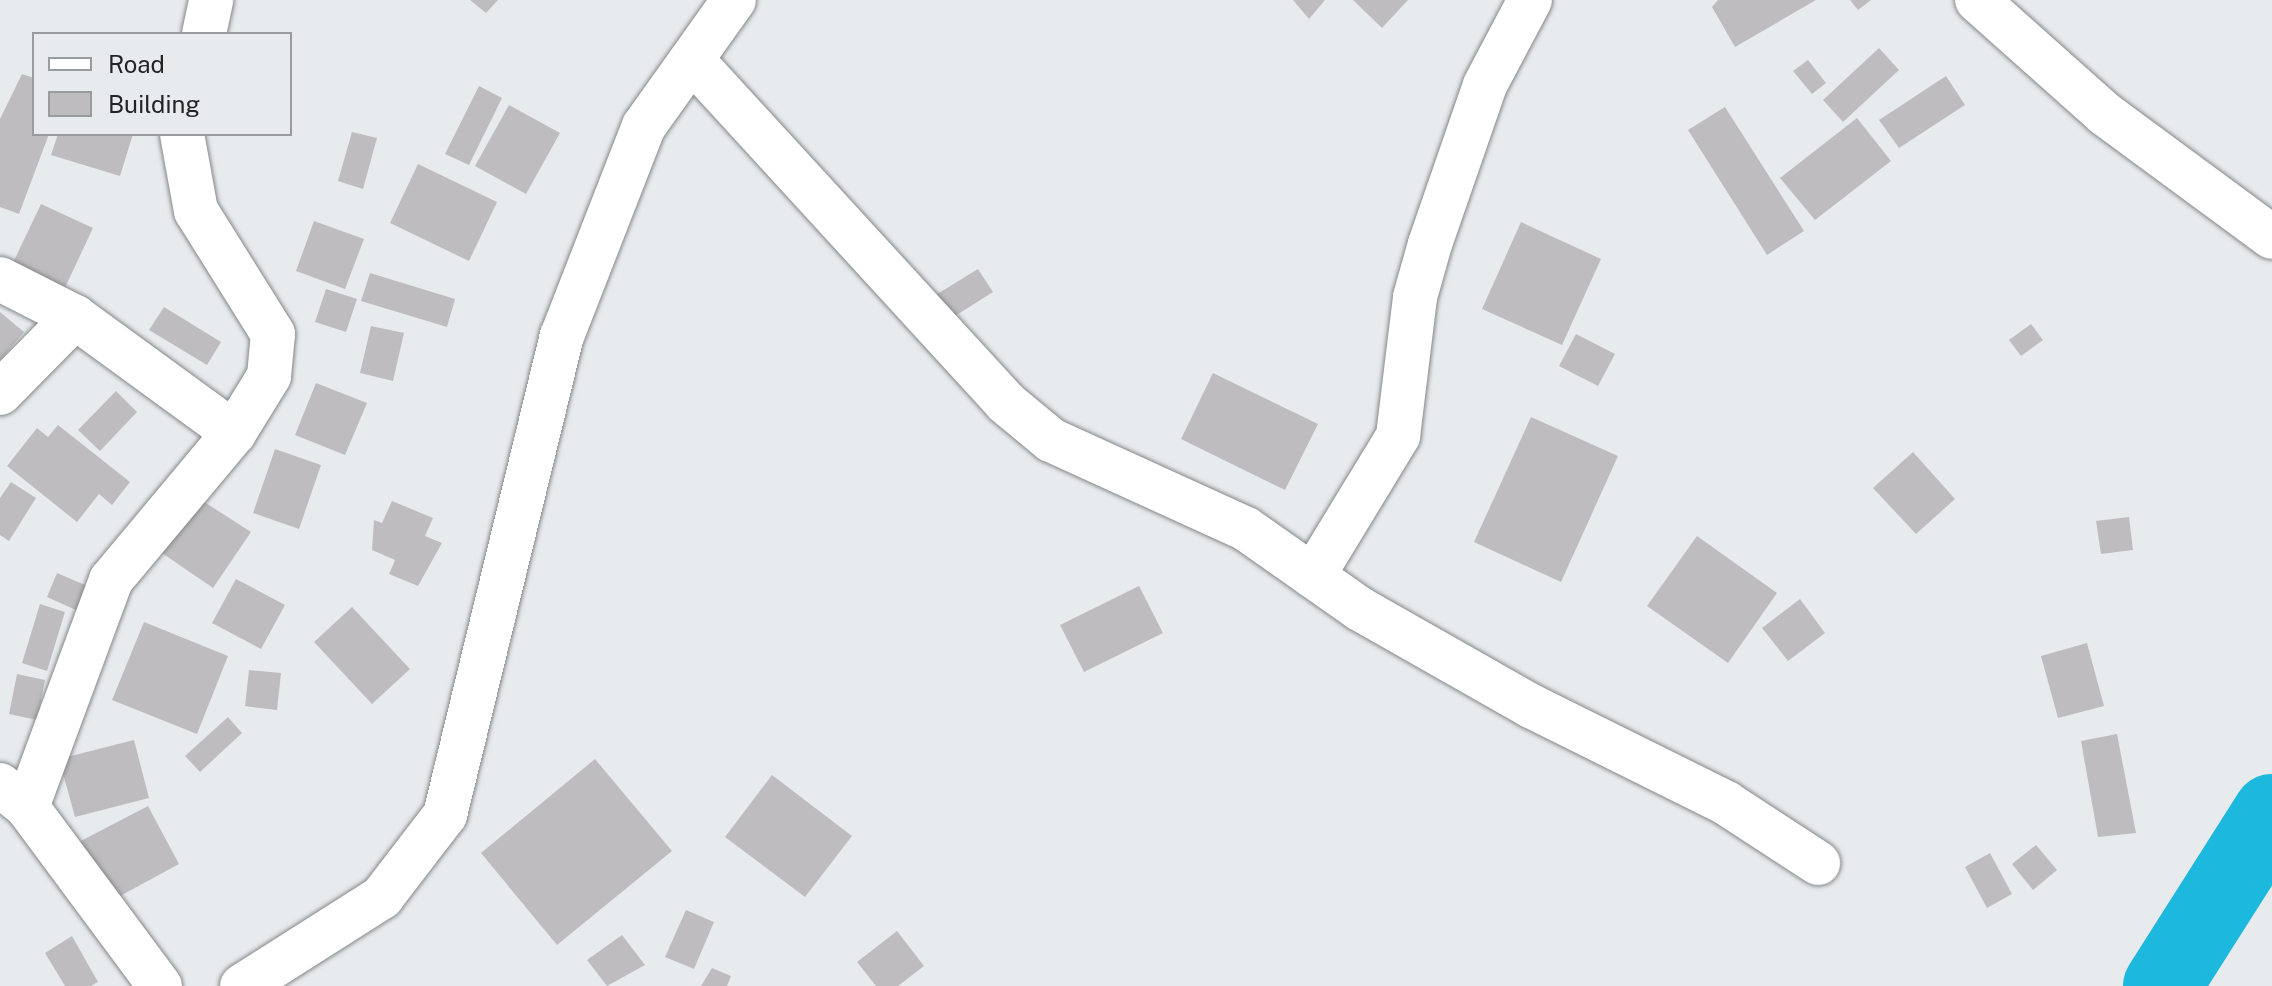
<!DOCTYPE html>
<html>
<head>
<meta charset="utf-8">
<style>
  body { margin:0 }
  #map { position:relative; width:2272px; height:986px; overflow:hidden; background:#e8ebed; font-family:"Public Sans",sans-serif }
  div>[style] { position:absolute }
  .river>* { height:78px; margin:-39px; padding:0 39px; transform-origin:39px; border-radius:39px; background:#1db8dd }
  .building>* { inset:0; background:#bfbcbf }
  .roads { filter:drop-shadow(0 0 2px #848789) drop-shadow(0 0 2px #848789) }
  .minor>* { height:44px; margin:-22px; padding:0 22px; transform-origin:22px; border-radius:22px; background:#fff }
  span { translate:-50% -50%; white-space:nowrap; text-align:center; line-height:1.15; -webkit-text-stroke:6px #e8ebed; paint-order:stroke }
  .legend { position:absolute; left:32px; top:32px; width:260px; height:104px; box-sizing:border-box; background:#e8ebed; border:2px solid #999b9d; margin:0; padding:10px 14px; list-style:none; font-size:24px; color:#222324 }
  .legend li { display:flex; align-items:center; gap:16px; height:40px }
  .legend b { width:40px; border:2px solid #999b9d }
</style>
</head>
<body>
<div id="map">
  <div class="river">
    <div style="left:2162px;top:986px;width:205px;rotate:-57.6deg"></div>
  </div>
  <div class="building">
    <div style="clip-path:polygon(470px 0,498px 0,486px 13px)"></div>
    <div style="clip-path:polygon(1293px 0,1325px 0,1309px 19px)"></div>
    <div style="clip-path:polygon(1353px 0,1408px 0,1382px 28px)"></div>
    <div style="clip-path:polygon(1718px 0,1816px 0,1735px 47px,1712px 7px)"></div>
    <div style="clip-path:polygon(1850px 0,1871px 0,1858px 10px)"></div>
    <div style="clip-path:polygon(1879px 48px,1899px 70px,1843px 122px,1823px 100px)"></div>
    <div style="clip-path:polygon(1808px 60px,1826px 83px,1812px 94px,1793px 71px)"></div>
    <div style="clip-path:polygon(22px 74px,34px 78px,34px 134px,49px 134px,19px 214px,0 207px,0 119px)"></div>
    <div style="clip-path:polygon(1946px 76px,1965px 105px,1899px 148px,1879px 120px)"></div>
    <div style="clip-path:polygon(479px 86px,502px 98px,469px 165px,445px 154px)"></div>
    <div style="clip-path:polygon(509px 105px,560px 133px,526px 194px,475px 166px)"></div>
    <div style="clip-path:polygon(1725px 107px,1804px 231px,1767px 255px,1688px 130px)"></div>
    <div style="clip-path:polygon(1857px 118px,1891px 161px,1815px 220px,1780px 178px)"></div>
    <div style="clip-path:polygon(352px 132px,377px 138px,363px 189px,338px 181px)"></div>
    <div style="clip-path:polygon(58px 134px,133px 134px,120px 176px,51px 155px)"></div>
    <div style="clip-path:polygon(418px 164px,497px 202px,469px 261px,390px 223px)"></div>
    <div style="clip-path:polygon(41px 204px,93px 228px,62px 294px,10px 269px)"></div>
    <div style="clip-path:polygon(314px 221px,364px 239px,345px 289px,296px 271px)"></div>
    <div style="clip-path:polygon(1521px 222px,1601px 259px,1562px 345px,1482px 309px)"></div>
    <div style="clip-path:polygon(978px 269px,993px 292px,944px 323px,929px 299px)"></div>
    <div style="clip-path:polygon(370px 273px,455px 299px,447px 327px,361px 301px)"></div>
    <div style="clip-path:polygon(326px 289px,357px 299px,346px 332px,315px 322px)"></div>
    <div style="clip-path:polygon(164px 307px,221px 342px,207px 365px,149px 330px)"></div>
    <div style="clip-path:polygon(0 312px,24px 332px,0 360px)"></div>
    <div style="clip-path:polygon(2031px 324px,2043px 340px,2021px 356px,2009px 340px)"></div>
    <div style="clip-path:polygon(371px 326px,404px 333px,393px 381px,360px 373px)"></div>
    <div style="clip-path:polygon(1576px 334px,1615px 354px,1598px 386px,1559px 366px)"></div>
    <div style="clip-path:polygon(1213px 373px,1318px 424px,1285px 490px,1181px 439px)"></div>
    <div style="clip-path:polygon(316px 383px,367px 403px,345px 455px,295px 435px)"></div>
    <div style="clip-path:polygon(116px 391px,137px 412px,100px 451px,78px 430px)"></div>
    <div style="clip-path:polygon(1531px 417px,1618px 456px,1561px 582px,1474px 542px)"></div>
    <div style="clip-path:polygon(58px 425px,130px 482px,112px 505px,99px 494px,77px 522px,7px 466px,37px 428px,48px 437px)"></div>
    <div style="clip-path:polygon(275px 449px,321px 465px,299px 529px,253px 513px)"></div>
    <div style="clip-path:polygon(1913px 452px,1955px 499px,1916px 534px,1873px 488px)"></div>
    <div style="clip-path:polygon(11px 482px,36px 498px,9px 541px,0 535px,0 498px)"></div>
    <div style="clip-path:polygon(195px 496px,251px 532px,213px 588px,159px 551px)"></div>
    <div style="clip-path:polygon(392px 501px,433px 518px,425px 536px,442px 543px,418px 586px,389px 574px,395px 560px,372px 550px,374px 520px,382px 523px)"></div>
    <div style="clip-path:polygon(2129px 517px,2133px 550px,2101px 554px,2096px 521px)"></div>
    <div style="clip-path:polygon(1697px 536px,1777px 593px,1728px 663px,1647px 606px)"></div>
    <div style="clip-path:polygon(57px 573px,99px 591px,89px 616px,47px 597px)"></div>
    <div style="clip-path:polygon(236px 579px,285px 605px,261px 649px,212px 623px)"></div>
    <div style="clip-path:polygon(1139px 586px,1163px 633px,1084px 672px,1060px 625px)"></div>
    <div style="clip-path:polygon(1800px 599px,1825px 633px,1788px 661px,1762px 628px)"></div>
    <div style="clip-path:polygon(40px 604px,65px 612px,47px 671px,22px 663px)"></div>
    <div style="clip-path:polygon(352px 607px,410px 669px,372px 704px,314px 642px)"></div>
    <div style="clip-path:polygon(144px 622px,228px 656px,197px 734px,112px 700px)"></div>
    <div style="clip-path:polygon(2087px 643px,2104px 706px,2058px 718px,2041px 656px)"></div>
    <div style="clip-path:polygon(249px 670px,281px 673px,277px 710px,245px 706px)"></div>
    <div style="clip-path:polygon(17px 674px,45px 680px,37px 720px,9px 714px)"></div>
    <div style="clip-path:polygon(228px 717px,242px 733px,200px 772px,185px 756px)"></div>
    <div style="clip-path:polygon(2117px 734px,2136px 833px,2098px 837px,2081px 741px)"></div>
    <div style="clip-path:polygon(134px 740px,149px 798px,75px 817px,59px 759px)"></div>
    <div style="clip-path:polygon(595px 759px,672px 851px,557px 945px,481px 853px)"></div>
    <div style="clip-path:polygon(772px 775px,852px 836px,805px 897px,725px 837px)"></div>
    <div style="clip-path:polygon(148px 806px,179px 864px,109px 902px,77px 843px)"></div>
    <div style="clip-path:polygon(2036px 845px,2057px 870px,2033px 890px,2012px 864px)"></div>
    <div style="clip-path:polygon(1990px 853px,2012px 894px,1987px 908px,1965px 867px)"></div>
    <div style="clip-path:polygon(686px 910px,714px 922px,694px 969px,665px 957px)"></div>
    <div style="clip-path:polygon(897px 931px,924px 966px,898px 986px,876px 986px,857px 962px)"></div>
    <div style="clip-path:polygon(622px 935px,645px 965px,607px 986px,587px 960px)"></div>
    <div style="clip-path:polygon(72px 936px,98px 982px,91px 986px,65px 986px,45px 953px)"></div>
    <div style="clip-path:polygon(712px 968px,731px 976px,727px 986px,701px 986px)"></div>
  </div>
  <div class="roads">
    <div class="minor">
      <div style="left:1977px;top:0;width:171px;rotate:41.7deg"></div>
      <div style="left:2105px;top:114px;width:207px;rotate:36.4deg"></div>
      <div style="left:204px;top:34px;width:35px;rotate:-78deg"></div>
      <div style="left:693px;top:61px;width:462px;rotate:47.5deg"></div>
      <div style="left:1005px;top:402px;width:60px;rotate:39.6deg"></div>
      <div style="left:1051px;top:440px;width:214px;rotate:24.5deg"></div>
      <div style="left:1246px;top:529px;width:139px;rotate:35.1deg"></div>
      <div style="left:1360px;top:609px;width:197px;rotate:29.6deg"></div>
      <div style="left:1531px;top:706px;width:218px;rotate:26.4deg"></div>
      <div style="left:1726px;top:803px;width:110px;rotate:33.1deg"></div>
      <div style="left:0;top:279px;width:84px;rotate:26.9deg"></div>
      <div style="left:75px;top:317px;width:197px;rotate:36.1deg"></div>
      <div style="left:0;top:393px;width:107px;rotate:-45.4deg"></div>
      <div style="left:1313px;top:576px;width:164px;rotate:-58.7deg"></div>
      <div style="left:1398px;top:436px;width:140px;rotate:-83deg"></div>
      <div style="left:1415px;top:297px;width:55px;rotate:-74.2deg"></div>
      <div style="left:1430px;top:244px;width:168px;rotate:-70.9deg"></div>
      <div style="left:1485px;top:85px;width:96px;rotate:-62.1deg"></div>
      <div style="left:0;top:785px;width:35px;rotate:39deg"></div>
      <div style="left:27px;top:807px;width:223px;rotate:53.4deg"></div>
      <div style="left:27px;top:807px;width:242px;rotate:-69.7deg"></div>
      <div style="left:111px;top:580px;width:192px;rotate:-50.1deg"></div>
      <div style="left:234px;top:433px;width:67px;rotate:-58.4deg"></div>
      <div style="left:269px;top:376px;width:42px;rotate:-84.6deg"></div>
      <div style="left:273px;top:334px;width:145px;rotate:-122deg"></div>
      <div style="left:196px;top:211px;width:78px;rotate:-100.3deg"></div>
      <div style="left:242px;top:986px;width:166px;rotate:-32.4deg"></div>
      <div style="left:382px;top:897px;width:103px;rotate:-52.5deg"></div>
      <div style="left:445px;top:815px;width:493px;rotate:-76.3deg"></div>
      <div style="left:562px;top:336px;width:225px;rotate:-68.7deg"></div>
      <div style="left:644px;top:126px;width:155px;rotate:-54.5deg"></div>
    </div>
  </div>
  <ul class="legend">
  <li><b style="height:10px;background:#fff"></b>Road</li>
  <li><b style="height:22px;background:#bfbcbf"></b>Building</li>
  </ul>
</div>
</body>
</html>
